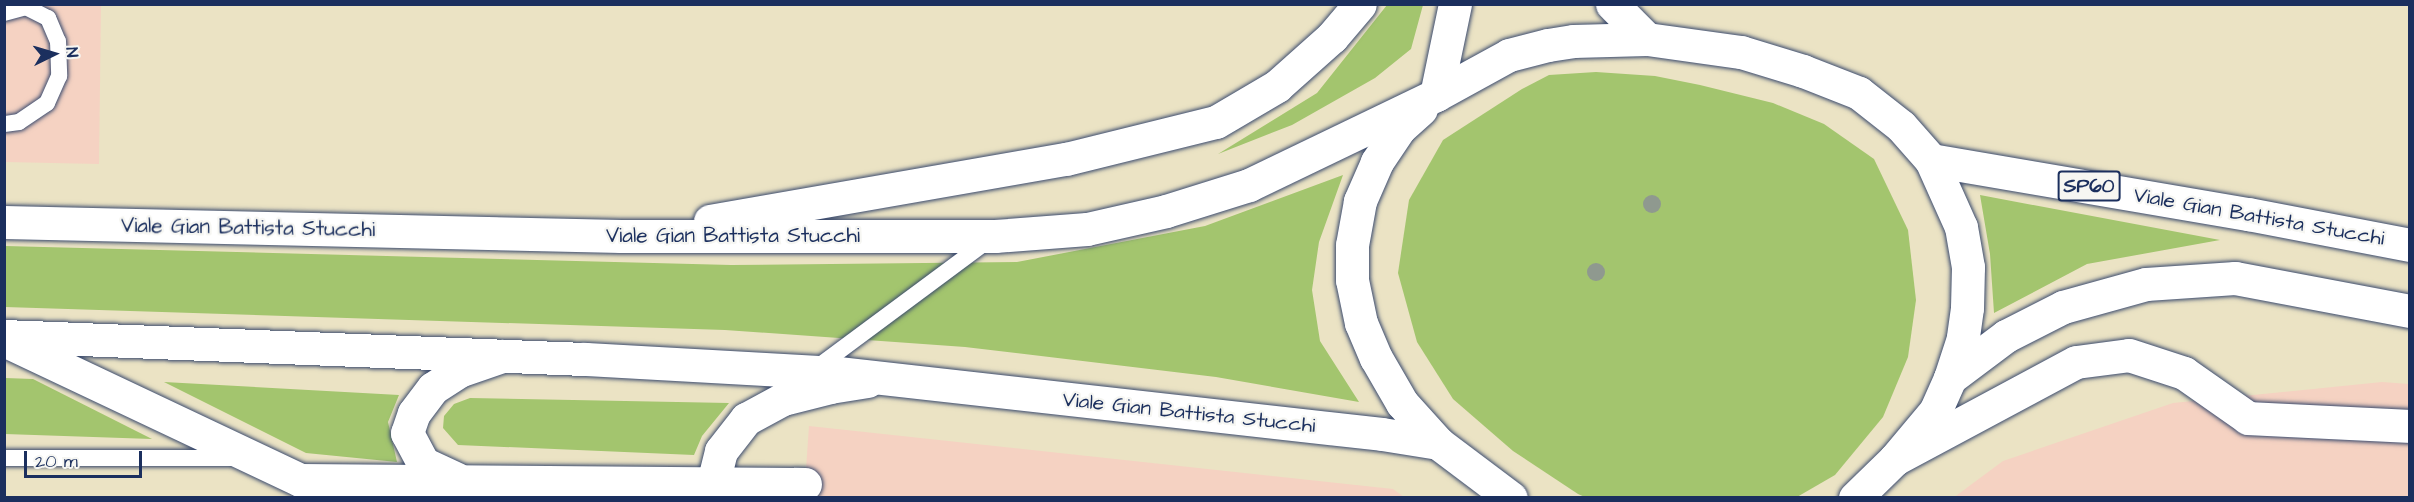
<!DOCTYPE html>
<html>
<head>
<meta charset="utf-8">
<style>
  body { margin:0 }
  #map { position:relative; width:2414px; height:502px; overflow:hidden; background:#ebe3c4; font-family:"Architects Daughter",sans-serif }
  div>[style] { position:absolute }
  .built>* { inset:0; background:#f5d2c2 }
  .green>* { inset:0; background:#a3c56e }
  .roads { filter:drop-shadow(0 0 2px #3a4a6d) drop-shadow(0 0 2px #3a4a6d) }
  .service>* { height:16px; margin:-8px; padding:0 8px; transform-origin:8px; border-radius:8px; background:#fff }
  .minor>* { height:33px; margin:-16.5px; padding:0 16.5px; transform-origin:16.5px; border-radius:16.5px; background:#fff }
  .secondary>* { height:33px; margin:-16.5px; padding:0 16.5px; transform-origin:16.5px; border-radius:16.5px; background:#fff }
  .primary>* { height:33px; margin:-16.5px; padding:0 16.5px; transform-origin:16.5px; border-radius:16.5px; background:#fff }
  .trunk>* { height:33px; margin:-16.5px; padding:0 16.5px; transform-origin:16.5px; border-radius:16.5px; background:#fff }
  .trees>* { width:18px; height:18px; margin:-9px; border-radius:50%; background:#8f998f }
  span { translate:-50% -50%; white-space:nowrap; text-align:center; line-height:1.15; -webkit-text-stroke:4.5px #f6f6f2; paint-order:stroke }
  .shield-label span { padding:2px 4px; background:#f6f6f2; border:2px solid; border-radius:4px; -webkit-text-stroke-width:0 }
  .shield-label { font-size:20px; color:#1b2f5e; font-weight:700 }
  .street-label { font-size:21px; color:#1b2f5e }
  .frame { position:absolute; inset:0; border:6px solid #1b2f5e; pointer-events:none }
  .north { position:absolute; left:24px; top:24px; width:60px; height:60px; -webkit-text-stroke:4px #f6f6f2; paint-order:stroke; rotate:85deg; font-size:16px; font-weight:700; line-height:24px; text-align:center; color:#1b2f5e }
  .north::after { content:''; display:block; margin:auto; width:21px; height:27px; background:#1b2f5e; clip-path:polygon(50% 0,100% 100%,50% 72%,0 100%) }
  .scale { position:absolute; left:24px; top:451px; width:118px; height:27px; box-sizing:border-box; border:3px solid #1b2f5e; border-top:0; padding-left:8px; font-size:18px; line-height:21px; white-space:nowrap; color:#1b2f5e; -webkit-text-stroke:4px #f6f6f2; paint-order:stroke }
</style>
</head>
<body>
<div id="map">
  <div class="built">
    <div style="clip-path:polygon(5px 5px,101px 5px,99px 164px,5px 162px)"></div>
    <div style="clip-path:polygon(2382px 382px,2409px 384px,2409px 497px,1953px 498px,2003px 461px,2173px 403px)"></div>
    <div style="clip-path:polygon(809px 426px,1393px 489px,1404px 497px,804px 498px)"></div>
  </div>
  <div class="green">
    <div style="clip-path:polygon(1387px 5px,1423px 5px,1411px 49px,1375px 78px,1292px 125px,1218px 154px,1317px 93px)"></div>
    <div style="clip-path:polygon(1596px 72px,1655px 76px,1700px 85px,1773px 103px,1824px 124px,1874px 159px,1908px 230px,1916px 300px,1908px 357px,1883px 417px,1835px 475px,1797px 497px,1587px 498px,1578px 494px,1513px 451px,1453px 399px,1417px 342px,1398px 273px,1409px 200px,1443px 140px,1522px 89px,1549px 75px)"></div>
    <div style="clip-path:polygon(1343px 175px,1319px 242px,1312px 290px,1320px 341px,1359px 402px,1216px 377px,965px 347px,725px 330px,5px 307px,5px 246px,731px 265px,1017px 262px,1205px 226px)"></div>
    <div style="clip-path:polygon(1980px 195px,2220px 240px,2087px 264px,1994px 313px,1990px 254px)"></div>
    <div style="clip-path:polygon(5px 378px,33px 379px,152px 439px,5px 434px)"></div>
    <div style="clip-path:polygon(164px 382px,399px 395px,388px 422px,397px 462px,306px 453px)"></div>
    <div style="clip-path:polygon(470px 398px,729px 403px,702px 436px,694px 455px,458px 445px,443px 428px,444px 416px,454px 404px)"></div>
  </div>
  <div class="roads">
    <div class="service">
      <div style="left:4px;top:13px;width:23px;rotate:-15deg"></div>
      <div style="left:26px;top:7px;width:25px;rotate:27deg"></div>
      <div style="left:48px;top:18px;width:25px;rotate:67deg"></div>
      <div style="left:58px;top:41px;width:35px;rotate:88deg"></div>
      <div style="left:59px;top:76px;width:30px;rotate:114deg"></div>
      <div style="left:47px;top:103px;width:34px;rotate:146deg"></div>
      <div style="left:19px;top:122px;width:15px;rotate:172deg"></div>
      <div style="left:815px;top:369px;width:217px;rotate:-36.6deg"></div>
      <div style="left:4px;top:458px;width:234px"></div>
    </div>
    <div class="minor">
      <div style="left:4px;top:340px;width:327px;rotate:25.3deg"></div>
      <div style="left:300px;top:480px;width:505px;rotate:0.45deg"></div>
      <div style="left:1895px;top:459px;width:205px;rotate:-28.2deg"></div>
      <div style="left:2076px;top:362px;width:53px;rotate:-7.5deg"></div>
      <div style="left:2129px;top:355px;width:58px;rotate:18.1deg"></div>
      <div style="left:2184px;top:373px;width:78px;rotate:35.1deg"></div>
      <div style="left:2248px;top:418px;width:162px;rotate:2.8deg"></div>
      <div style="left:457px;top:479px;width:38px;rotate:-155deg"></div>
      <div style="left:423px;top:463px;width:34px;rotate:-118deg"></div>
      <div style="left:407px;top:433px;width:21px;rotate:-71deg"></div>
      <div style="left:414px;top:413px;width:31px;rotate:-53deg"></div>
      <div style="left:433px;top:388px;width:31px;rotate:-33deg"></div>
      <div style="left:459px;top:371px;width:46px;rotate:-19.2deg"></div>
      <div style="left:713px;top:498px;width:15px;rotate:-90deg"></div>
      <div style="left:713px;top:483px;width:33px;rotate:-76deg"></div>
      <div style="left:721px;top:451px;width:41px;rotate:-52deg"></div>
      <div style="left:746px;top:419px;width:42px;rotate:-28.4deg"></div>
      <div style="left:783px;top:399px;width:49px;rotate:-14.3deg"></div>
      <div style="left:830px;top:387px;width:38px;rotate:-9deg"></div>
    </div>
    <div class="secondary">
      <div style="left:1612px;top:4px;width:49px;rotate:45deg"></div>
      <div style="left:1436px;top:95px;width:93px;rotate:-78.2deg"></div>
    </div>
    <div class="primary">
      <div style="left:1421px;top:109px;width:30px;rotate:138deg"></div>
      <div style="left:1399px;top:129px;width:40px;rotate:124deg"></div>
      <div style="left:1377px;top:162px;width:43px;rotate:113.6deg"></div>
      <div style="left:1360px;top:201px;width:45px;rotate:100.3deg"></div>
      <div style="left:1352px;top:245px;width:35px;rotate:90deg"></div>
      <div style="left:1352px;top:280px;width:44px;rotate:78.2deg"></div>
      <div style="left:1361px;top:323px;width:38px;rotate:67deg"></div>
      <div style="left:1376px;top:358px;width:52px;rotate:60deg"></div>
      <div style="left:1402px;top:403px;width:54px;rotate:48deg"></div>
      <div style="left:1438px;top:443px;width:91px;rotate:37deg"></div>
      <div style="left:1931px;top:160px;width:322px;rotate:9.7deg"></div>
      <div style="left:710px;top:221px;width:361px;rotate:-9.9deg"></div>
      <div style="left:1066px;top:159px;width:154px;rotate:-13.9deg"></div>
      <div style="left:1216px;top:122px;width:71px;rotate:-30.5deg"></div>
      <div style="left:1277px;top:86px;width:74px;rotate:-41.7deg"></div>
      <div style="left:1332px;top:37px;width:43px;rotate:-49.7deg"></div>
      <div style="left:4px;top:222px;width:617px;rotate:1.3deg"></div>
      <div style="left:621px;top:236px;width:374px"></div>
      <div style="left:995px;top:236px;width:92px;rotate:-4.4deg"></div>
      <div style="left:1087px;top:229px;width:81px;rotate:-12.8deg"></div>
      <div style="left:1166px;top:211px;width:87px;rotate:-17.4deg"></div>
      <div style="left:1249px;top:185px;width:208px;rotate:-25.7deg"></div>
      <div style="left:1436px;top:95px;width:83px;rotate:-28.7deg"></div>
      <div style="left:1509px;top:55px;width:40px;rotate:-14.4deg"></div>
      <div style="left:1548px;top:45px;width:25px;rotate:-9deg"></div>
      <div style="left:1573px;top:41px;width:74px;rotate:-1.5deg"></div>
      <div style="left:1647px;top:39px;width:95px;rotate:7.9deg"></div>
      <div style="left:1741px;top:52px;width:65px;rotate:17deg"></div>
      <div style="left:1803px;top:71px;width:60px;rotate:21.4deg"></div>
      <div style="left:1859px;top:93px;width:53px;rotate:38.2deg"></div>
      <div style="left:1901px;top:126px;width:45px;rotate:48.6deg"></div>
      <div style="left:1931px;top:160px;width:73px;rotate:65.9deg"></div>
      <div style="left:1961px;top:227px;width:41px;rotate:80.1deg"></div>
      <div style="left:1968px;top:267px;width:41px;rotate:91.4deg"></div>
      <div style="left:1967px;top:308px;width:30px;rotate:98deg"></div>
      <div style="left:1963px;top:338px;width:42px;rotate:108deg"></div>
      <div style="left:1950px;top:378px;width:35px;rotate:114deg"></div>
      <div style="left:1936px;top:410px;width:64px;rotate:129.9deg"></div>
      <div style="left:1895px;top:459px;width:56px;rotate:135.7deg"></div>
      <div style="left:4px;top:336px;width:581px;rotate:2.27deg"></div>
      <div style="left:585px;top:359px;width:253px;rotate:3.2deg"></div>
      <div style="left:838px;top:373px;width:547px;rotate:6.4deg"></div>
      <div style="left:1382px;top:434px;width:57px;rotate:9.1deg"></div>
      <div style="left:1950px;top:378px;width:70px;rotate:-36.9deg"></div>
      <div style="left:2006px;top:336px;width:64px;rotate:-27deg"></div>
      <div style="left:2063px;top:307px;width:86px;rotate:-15.5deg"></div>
      <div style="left:2146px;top:284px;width:89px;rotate:-3.9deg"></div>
    </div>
    <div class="trunk">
      <div style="left:2248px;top:214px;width:165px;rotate:10.8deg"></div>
      <div style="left:2235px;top:278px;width:178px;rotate:10.7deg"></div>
    </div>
  </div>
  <div class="trees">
    <div style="left:1652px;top:204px"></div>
    <div style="left:1596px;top:272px"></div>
  </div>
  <div class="shield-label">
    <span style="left:2089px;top:186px">SP60</span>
  </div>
  <div class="street-label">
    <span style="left:2259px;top:217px;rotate:10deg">Viale Gian Battista Stucchi</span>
    <span style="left:248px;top:228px;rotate:1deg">Viale Gian Battista Stucchi</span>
    <span style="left:733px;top:236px">Viale Gian Battista Stucchi</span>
    <span style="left:1189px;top:413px;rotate:6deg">Viale Gian Battista Stucchi</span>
  </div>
  <div class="frame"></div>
  <div class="north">N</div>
  <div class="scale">20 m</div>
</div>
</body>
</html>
